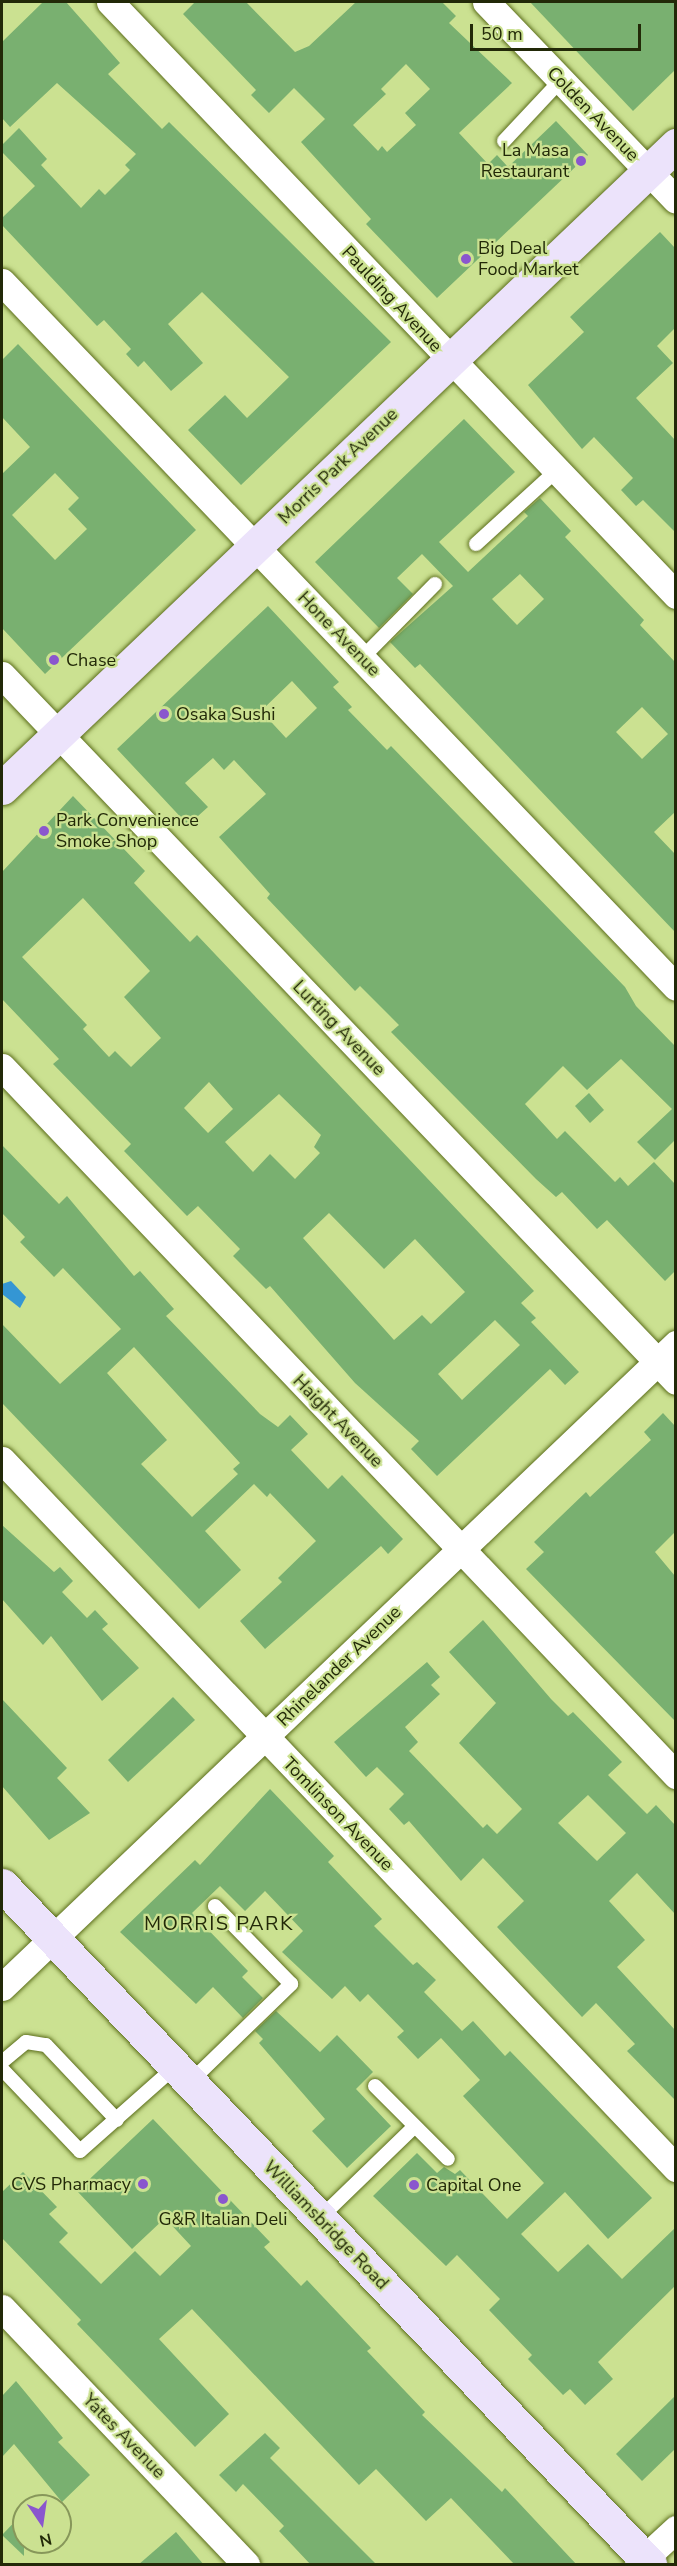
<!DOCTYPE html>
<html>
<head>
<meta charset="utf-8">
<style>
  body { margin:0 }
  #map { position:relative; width:677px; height:2566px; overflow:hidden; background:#cbe191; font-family:"Nunito Sans",sans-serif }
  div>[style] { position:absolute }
  .water>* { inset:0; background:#3496d4 }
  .building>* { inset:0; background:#79b070 }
  .roads { filter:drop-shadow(0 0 2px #5c6e1c) drop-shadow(0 0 2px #5c6e1c) }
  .lane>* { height:14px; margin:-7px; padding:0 7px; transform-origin:7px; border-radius:7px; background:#fff }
  .street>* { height:27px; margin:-13.5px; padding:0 13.5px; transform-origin:13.5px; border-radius:13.5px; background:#fff }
  .secondary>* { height:33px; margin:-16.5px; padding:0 16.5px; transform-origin:16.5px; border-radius:16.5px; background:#ece3fb }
  .dots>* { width:16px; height:16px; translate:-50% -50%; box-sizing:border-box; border:3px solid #cbe191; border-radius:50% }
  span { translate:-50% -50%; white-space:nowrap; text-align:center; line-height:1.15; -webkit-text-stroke:4.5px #cbe191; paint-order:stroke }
  .street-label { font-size:18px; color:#222908 }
  .poi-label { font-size:18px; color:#222908 }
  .right { translate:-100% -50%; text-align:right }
  .left { translate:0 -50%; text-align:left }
  .neighbourhood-label { font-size:20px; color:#222908; letter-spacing:1.5px }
  .frame { position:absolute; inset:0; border:3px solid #222908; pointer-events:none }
  .north { position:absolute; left:12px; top:2494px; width:60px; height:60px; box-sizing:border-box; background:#cbe191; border:2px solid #87975a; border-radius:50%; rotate:167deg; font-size:16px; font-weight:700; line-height:24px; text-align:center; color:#222908 }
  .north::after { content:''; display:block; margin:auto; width:21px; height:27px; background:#8a56ce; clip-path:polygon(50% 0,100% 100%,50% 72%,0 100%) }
  .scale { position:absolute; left:470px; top:24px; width:171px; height:27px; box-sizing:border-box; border:3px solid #222908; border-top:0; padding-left:8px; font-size:18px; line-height:21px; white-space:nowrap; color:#222908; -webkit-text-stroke:4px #cbe191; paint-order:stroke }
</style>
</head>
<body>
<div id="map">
  <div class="water">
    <div style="clip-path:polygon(11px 1281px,26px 1297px,20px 1308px,2px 1294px,2px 1284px)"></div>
  </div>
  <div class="building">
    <div style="clip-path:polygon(43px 2px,66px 2px,120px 63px,108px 74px,162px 129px,169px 122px,391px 342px,241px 485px,188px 430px,225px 395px,247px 418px,289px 377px,202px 292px,168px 324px,203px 363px,171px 391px,144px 361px,138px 367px,126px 354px,131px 349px,104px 320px,97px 326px,2px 225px,2px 218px,35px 186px,2px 152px,2px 145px,19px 128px,47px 159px,41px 165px,81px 208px,99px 189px,105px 195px,130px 170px,125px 165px,136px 154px,57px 83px,10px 127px,2px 118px,2px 42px)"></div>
    <div style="clip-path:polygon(evenodd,195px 2px,246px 2px,295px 52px,309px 46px,356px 2px,442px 2px,456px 16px,449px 23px,512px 83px,459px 133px,488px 164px,497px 155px,508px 167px,556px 121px,588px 155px,437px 298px,366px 224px,371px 219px,301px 142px,325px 119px,294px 88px,269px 113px,251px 95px,256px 90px,183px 14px,195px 2px,406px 64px,430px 89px,405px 113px,416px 125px,387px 152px,382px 146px,378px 151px,353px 125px,386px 94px,381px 89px,406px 64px)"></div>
    <div style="clip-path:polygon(530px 2px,675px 2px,675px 70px,633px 111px)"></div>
    <div style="clip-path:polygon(660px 232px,675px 248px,675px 328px,657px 346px,673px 363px,636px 398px,675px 440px,675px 532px,643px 500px,636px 506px,621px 490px,633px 478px,594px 437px,582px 449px,528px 385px,584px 332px,570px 317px)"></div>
    <div style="clip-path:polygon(evenodd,18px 344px,196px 530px,45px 674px,2px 628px,2px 474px,30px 447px,2px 417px,2px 360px,18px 344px,55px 473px,79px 498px,68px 509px,87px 529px,55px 560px,12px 515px,55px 473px)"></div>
    <div style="clip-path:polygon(evenodd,464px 419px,515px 472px,439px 542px,468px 572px,528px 516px,524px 512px,540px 498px,571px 531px,565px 537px,644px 620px,640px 625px,675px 662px,675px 812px,654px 832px,675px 854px,675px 932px,420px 664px,415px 668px,390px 642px,453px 586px,422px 554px,397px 578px,413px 594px,379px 628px,315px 562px,464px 419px,520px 574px,544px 599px,517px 625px,492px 599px,520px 574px,464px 419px,642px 707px,668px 734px,642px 759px,616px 732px,642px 707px)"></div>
    <div style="clip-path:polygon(evenodd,268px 606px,339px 682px,333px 687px,352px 707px,348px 710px,387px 750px,391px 746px,625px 987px,636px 1006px,675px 1046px,675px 1140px,655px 1160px,637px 1142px,672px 1109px,621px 1059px,587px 1090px,563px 1066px,525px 1104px,557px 1139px,565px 1131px,615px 1182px,620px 1177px,628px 1186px,654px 1162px,675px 1184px,675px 1271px,665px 1281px,607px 1220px,597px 1229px,562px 1192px,556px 1197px,536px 1179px,391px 1032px,399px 1025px,360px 986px,355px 991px,267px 898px,270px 894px,219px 837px,266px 794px,234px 760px,224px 770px,213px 758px,185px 783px,208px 807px,188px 825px,117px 749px,268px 606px,292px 681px,317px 708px,286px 738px,261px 711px,292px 681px)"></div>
    <div style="clip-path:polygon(evenodd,73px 796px,145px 871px,134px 883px,149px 899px,190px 942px,197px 935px,534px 1291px,521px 1303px,536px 1318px,531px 1322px,579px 1372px,565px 1385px,550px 1369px,437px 1476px,411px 1449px,419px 1441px,355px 1383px,270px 1286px,266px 1289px,233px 1256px,240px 1249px,198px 1206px,187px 1216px,124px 1151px,131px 1144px,53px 1064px,59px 1059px,2px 999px,2px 872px,73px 796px,83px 898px,150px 971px,124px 997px,161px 1038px,131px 1067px,115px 1051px,109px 1057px,83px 1029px,87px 1025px,22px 957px,83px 898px,73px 796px,209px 1082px,233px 1109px,208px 1133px,184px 1108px,209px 1082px,73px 796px,279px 1094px,321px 1135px,314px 1147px,320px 1153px,295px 1179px,270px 1154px,253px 1172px,225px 1142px,279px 1094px,73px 796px,329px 1213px,384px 1269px,415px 1239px,465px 1292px,431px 1324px,422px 1315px,394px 1340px,303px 1238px,329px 1213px,73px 796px,495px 1320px,520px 1345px,462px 1400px,438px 1374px,495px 1320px)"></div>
    <div style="clip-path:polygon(589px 1093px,604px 1110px,590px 1123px,575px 1106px)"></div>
    <div style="clip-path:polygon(evenodd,2px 1145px,59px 1204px,67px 1196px,134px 1276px,140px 1271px,174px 1309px,166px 1316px,260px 1414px,278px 1427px,290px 1415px,308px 1434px,291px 1450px,328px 1489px,342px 1475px,403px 1539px,388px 1554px,381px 1546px,265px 1649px,240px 1621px,282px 1582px,278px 1578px,316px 1541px,270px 1493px,267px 1497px,254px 1484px,205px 1531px,241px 1570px,199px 1609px,3px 1404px,2px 1324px,60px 1384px,121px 1329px,63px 1268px,54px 1277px,20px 1242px,25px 1237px,2px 1213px,2px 1145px,134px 1347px,240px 1463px,233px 1469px,238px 1474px,192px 1517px,141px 1464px,167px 1440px,107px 1373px,134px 1347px)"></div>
    <div style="clip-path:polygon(663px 1413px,675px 1426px,675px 1532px,655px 1552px,675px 1576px,675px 1721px,526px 1569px,544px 1552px,534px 1542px,586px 1492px,590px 1497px,651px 1440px,644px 1432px)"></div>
    <div style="clip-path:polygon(2px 1525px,54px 1572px,60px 1567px,73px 1581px,62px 1592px,87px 1618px,95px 1610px,108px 1624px,102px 1629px,139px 1668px,102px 1701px,51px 1636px,43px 1645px,2px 1599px)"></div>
    <div style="clip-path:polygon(evenodd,483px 1620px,551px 1699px,568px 1716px,573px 1712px,622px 1762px,608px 1775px,647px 1814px,656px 1805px,675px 1825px,675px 1914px,637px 1873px,609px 1901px,645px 1940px,617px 1967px,675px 2030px,675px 2100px,627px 2051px,635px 2044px,596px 2003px,582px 2017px,497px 1927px,524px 1901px,483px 1858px,461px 1881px,409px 1821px,404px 1825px,389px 1809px,404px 1794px,377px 1767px,366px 1777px,334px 1742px,427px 1662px,440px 1677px,431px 1685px,440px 1694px,405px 1727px,418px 1742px,409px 1751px,483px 1828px,487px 1824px,497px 1834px,522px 1809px,459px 1743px,496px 1703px,449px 1652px,483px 1620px,588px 1795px,626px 1833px,597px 1861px,558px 1823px,588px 1795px)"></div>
    <div style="clip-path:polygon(173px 1697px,195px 1720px,128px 1782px,108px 1760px)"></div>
    <div style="clip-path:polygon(2px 1699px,67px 1768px,57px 1778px,90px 1813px,49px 1840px,2px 1786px)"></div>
    <div style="clip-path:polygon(270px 1789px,334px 1856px,328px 1862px,382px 1919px,374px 1926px,413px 1965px,417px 1962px,436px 1980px,424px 1992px,462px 2031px,473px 2021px,505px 2056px,510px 2051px,652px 2198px,608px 2239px,565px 2192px,521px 2234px,558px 2272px,588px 2244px,622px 2279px,675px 2228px,675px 2286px,598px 2362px,613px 2379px,585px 2405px,570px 2389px,563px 2395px,528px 2359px,532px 2355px,489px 2310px,500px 2299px,457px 2255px,446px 2266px,373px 2196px,417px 2153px,437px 2173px,444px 2167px,455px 2174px,460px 2170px,507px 2219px,544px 2183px,463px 2096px,480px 2080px,441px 2038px,418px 2059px,397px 2037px,404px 2031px,368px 1994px,360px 2002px,345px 1986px,332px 1999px,282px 1952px,303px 1931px,265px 1891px,245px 1911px,220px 1886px,192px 1913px,248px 1971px,242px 1977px,263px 1998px,243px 2018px,213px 1987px,196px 2004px,120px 1932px,195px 1860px,200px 1865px)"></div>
    <div style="clip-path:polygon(276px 2011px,320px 2052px,337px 2035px,373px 2072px,356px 2089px,391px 2126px,347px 2168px,312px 2131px,325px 2119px,259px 2043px,263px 2039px,255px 2031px)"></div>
    <div style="clip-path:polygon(153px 2119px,270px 2242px,264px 2247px,301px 2286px,307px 2280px,371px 2348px,367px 2351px,425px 2412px,422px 2415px,502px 2492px,505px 2488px,577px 2565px,515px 2565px,451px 2498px,426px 2521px,376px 2469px,359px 2485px,192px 2309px,159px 2339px,229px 2414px,195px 2447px,77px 2324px,81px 2320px,2px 2238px,2px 2192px,23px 2172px,57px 2207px,49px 2214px,68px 2233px,59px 2242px,101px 2284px,135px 2251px,160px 2276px,191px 2246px,165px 2218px,132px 2249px,77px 2191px)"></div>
    <div style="clip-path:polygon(16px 2381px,63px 2438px,58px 2442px,90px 2475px,62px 2502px,14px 2444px,2px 2457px,2px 2396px)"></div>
    <div style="clip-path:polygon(675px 2396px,675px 2449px,642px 2481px,616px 2454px)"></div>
    <div style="clip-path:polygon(265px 2433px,280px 2448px,270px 2458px,377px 2565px,311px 2565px,279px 2531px,284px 2526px,243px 2484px,236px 2492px,219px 2475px)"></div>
    <div style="clip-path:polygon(24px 2512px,24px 2556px,2px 2535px)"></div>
    <div style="clip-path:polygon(176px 2532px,204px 2565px,138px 2565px)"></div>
  </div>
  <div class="roads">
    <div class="lane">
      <div style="left:504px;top:141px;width:83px;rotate:-46.9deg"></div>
      <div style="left:476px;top:544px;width:110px;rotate:-42.4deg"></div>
      <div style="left:362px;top:658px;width:104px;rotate:-45.4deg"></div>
      <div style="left:2px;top:2062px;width:31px;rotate:-40deg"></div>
      <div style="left:26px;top:2042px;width:20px;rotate:9deg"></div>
      <div style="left:46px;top:2045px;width:103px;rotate:46.6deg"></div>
      <div style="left:2px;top:2069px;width:113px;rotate:46.4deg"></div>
      <div style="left:80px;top:2151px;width:127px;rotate:-41.5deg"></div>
      <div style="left:190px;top:2082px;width:141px;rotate:-44.1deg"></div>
      <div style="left:291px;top:1984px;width:109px;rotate:-134.3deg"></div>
      <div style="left:375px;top:2086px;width:103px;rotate:45deg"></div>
      <div style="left:320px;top:2218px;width:129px;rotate:-44.1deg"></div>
    </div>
    <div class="street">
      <div style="left:110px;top:2px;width:820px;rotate:46.33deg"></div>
      <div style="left:486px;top:2px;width:274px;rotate:46.2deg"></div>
      <div style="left:2px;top:282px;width:975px;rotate:46.29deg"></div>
      <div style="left:2px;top:675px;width:976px;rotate:46.33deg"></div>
      <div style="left:2px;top:1067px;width:978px;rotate:46.41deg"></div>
      <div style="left:2px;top:1460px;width:978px;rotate:46.41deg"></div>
      <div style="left:2px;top:1987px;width:932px;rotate:-43.65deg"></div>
      <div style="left:2px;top:2308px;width:354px;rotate:46.4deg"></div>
      <div style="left:638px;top:2564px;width:52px;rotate:-42.6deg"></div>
    </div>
    <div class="secondary">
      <div style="left:2px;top:788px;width:932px;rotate:-43.65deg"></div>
      <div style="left:2px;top:1885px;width:939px;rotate:46.34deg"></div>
    </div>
  </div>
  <div class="dots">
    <div style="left:581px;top:161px;background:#8a56ce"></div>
    <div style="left:466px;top:259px;background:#8a56ce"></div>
    <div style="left:54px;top:660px;background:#8a56ce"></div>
    <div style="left:164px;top:714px;background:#8a56ce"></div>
    <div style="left:44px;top:831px;background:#8a56ce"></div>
    <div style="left:143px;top:2184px;background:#8a56ce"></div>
    <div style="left:414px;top:2185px;background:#8a56ce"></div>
    <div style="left:223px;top:2199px;background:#8a56ce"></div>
  </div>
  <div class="street-label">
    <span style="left:593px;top:114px;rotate:46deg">Colden Avenue</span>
    <span style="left:392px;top:299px;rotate:47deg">Paulding Avenue</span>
    <span style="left:338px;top:466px;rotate:-44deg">Morris Park Avenue</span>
    <span style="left:339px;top:634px;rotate:46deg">Hone Avenue</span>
    <span style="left:339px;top:1028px;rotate:46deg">Lurting Avenue</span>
    <span style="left:338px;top:1421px;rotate:46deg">Haight Avenue</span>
    <span style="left:339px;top:1666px;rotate:-44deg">Rhinelander Avenue</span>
    <span style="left:338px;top:1814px;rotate:46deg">Tomlinson Avenue</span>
    <span style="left:326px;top:2225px;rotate:46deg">Williamsbridge Road</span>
    <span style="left:124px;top:2436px;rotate:46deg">Yates Avenue</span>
  </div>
  <div class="poi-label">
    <span class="right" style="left:569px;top:161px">La Masa<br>Restaurant</span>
    <span class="left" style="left:478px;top:259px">Big Deal<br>Food Market</span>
    <span class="left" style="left:66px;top:660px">Chase</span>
    <span class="left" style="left:176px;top:714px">Osaka Sushi</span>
    <span class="left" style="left:56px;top:831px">Park Convenience<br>Smoke Shop</span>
    <span class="right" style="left:131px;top:2184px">CVS Pharmacy</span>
    <span class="left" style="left:426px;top:2185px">Capital One</span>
    <span style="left:223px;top:2219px">G&amp;R Italian Deli</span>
  </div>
  <div class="neighbourhood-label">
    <span style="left:219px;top:1923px">MORRIS PARK</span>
  </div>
  <div class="frame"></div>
  <div class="north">N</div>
  <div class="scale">50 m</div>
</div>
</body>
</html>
